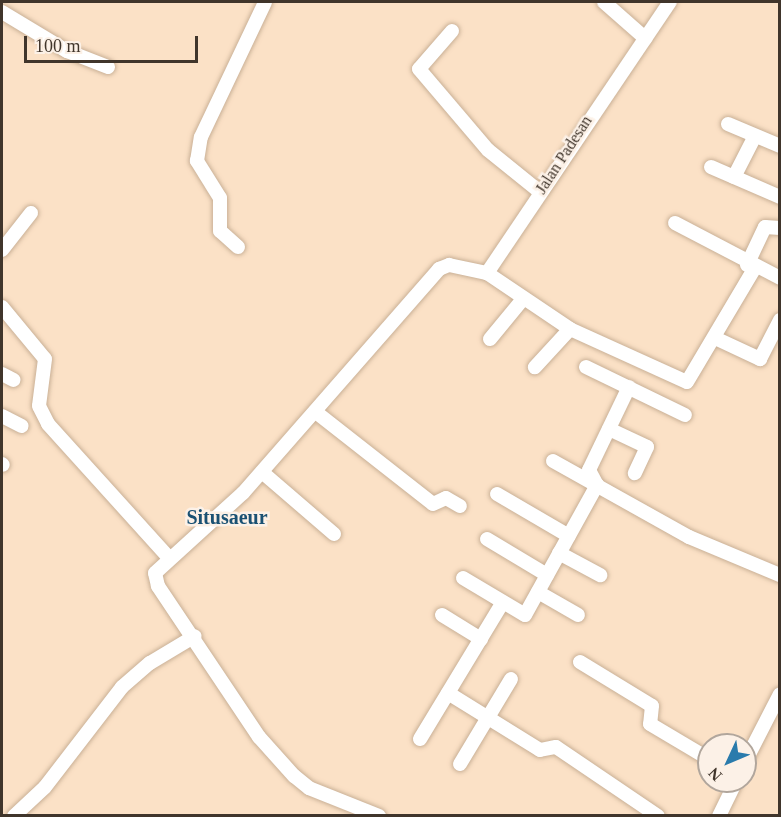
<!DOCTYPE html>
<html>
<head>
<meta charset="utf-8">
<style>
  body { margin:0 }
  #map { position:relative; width:781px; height:817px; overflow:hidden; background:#fbe1c6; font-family:Georgia,serif }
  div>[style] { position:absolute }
  .roads { filter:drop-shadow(0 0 2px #c9b096) drop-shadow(0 0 2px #c9b096) }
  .minor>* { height:14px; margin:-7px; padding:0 7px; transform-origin:7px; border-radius:7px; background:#fff }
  span { translate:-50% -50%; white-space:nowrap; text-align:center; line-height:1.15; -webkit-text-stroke:5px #fcf1e7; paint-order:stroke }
  .street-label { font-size:16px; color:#40352b }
  .quarter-label { font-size:20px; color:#1a5173; font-weight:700 }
  .frame { position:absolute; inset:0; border:3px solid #40352b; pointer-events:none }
  .north { position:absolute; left:697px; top:733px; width:60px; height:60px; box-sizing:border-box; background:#fcf1e7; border:2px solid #b1a69c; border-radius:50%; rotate:226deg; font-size:16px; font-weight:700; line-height:24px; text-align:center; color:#40352b }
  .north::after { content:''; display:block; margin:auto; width:21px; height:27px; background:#2a7bac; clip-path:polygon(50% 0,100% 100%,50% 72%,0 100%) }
  .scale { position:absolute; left:24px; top:36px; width:174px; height:27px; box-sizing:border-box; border:3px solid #40352b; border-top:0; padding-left:8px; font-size:18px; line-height:21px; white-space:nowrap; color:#40352b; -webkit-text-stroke:4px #fcf1e7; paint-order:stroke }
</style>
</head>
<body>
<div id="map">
  <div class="roads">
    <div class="minor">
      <div style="left:604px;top:2px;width:55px;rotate:41.3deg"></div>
      <div style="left:2px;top:12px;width:76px;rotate:31deg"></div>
      <div style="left:67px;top:51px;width:44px;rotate:21.3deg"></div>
      <div style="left:452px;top:31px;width:50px;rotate:131deg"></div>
      <div style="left:419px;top:69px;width:106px;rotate:49.6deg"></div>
      <div style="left:488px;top:150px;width:67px;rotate:38.9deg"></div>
      <div style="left:728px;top:124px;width:56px;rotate:22.9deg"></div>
      <div style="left:711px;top:167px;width:75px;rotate:23.5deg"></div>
      <div style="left:734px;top:177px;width:46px;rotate:-62.9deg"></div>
      <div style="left:675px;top:223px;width:119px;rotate:27.6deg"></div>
      <div style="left:238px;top:247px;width:24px;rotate:-138deg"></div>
      <div style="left:220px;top:231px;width:33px;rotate:-90deg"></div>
      <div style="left:220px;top:198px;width:44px;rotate:-121.9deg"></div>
      <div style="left:197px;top:161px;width:24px;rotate:-81deg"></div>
      <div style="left:201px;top:137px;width:149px;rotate:-64.6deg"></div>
      <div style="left:2px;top:250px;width:47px;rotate:-51.9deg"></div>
      <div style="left:747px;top:265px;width:42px;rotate:-64.7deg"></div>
      <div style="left:765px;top:227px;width:15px;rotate:4deg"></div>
      <div style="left:487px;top:273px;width:100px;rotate:34deg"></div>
      <div style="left:570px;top:329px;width:52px;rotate:132.6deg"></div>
      <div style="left:2px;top:307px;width:67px;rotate:50.4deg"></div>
      <div style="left:45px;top:359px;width:47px;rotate:97.3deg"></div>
      <div style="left:39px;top:406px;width:20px;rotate:63deg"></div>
      <div style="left:48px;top:424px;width:181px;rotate:47.9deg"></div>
      <div style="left:570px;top:329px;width:128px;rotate:24.4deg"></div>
      <div style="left:687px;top:382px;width:131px;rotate:-59.3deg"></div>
      <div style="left:715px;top:338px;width:50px;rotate:25deg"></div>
      <div style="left:760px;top:359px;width:44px;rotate:-62.9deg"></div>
      <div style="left:490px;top:339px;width:52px;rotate:-50.5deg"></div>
      <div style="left:586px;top:367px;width:110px;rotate:25.9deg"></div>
      <div style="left:2px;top:374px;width:13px;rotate:27deg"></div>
      <div style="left:317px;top:413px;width:147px;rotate:38.1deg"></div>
      <div style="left:433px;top:504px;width:14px;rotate:-25deg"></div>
      <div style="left:446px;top:498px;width:16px;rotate:30deg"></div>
      <div style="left:2px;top:416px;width:22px;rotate:27deg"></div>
      <div style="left:609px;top:429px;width:42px;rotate:25.3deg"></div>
      <div style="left:647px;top:447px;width:29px;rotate:115deg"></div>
      <div style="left:553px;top:461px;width:156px;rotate:29.2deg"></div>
      <div style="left:689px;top:537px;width:99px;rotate:22.7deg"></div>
      <div style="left:2px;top:464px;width:1px;rotate:45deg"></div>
      <div style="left:262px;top:472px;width:95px;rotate:40.7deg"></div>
      <div style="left:497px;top:494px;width:83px;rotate:30.3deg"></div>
      <div style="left:487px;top:539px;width:70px;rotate:31deg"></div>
      <div style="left:559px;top:553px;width:47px;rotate:28.2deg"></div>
      <div style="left:463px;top:578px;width:72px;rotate:30.8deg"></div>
      <div style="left:525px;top:615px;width:149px;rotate:-61deg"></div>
      <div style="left:597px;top:485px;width:17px;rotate:-118deg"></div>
      <div style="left:589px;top:470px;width:92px;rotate:-64.3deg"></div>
      <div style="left:538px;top:592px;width:46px;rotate:29.9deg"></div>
      <div style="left:442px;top:615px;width:46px;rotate:31.6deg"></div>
      <div style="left:580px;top:662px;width:84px;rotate:31.4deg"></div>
      <div style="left:652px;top:706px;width:18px;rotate:96deg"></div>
      <div style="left:650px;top:724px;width:69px;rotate:30.7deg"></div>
      <div style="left:448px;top:693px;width:108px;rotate:31.8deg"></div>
      <div style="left:540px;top:750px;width:16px;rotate:-11deg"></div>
      <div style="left:556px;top:747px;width:123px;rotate:34.1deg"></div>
      <div style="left:420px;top:739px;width:160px;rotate:-58.8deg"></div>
      <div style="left:745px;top:762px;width:76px;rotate:-62.8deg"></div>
      <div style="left:460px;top:764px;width:99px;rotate:-59deg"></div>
      <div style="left:14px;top:816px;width:42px;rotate:-43.1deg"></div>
      <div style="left:45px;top:787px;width:126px;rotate:-52.4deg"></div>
      <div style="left:122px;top:687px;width:37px;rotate:-41deg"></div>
      <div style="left:150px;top:663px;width:52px;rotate:-31deg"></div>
      <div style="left:379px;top:816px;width:75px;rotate:-158.2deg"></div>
      <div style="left:309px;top:788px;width:19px;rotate:-141deg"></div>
      <div style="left:294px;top:776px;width:52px;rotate:-131.9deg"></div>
      <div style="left:259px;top:737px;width:182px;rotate:-123.8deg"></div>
      <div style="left:158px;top:586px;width:13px;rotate:-103deg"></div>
      <div style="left:155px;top:573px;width:119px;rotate:-42.3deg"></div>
      <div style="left:243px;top:493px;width:298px;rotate:-48.8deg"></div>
      <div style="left:439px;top:269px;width:11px;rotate:-22deg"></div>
      <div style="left:449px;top:265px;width:39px;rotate:12deg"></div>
      <div style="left:487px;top:273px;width:327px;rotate:-56deg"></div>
      <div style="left:719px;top:816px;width:39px;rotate:-64deg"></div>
    </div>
  </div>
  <div class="street-label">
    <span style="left:564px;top:155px;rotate:-57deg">Jalan Padesan</span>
  </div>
  <div class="quarter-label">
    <span style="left:227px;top:517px">Situsaeur</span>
  </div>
  <div class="frame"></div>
  <div class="north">N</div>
  <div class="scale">100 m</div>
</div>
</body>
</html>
